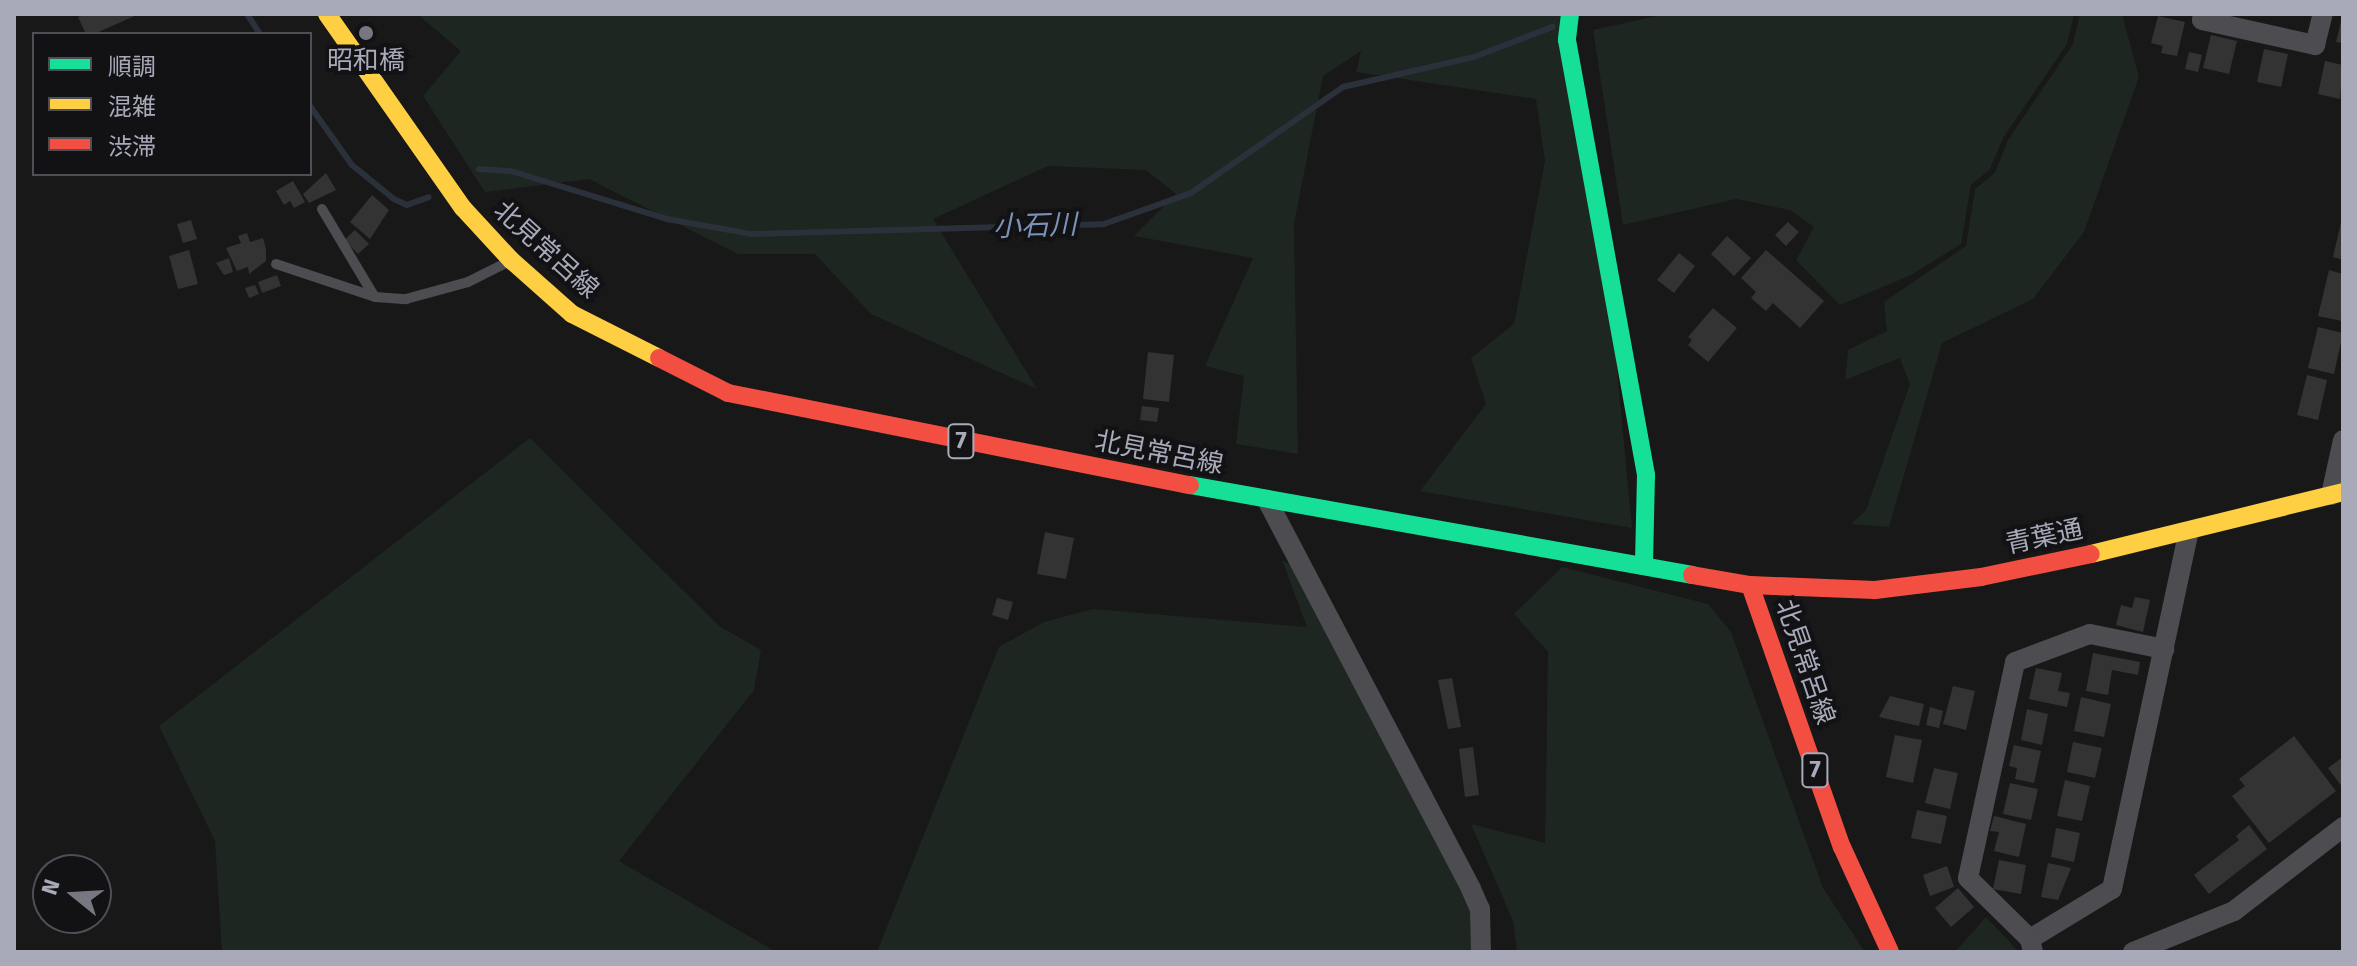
<!DOCTYPE html>
<html>
<head>
<meta charset="utf-8">
<style>
  body { margin:0 }
  #map { position:relative; width:2357px; height:966px; overflow:hidden; background:#181818; font-family:"Fira Sans","Noto Sans JP",sans-serif }
  div>[style] { position:absolute }
  .green>* { inset:0; background:#1d2620 }
  .stream>* { height:6px; margin:-3px; padding:0 3px; transform-origin:3px; border-radius:3px; background:#2a313b }
  .building>* { inset:0; background:#333334 }
  .lane>* { height:10px; margin:-5px; padding:0 5px; transform-origin:5px; border-radius:5px; background:#4c4c51 }
  .street>* { height:20px; margin:-10px; padding:0 10px; transform-origin:10px; border-radius:10px; background:#4c4c51 }
  .fast>* { height:18px; margin:-9px; padding:0 9px; transform-origin:9px; border-radius:9px; background:#16e098 }
  .slow>* { height:18px; margin:-9px; padding:0 9px; transform-origin:9px; border-radius:9px; background:#ffcf43 }
  .jam>* { height:18px; margin:-9px; padding:0 9px; transform-origin:9px; border-radius:9px; background:#f24e42 }
  .dots>* { width:22px; height:22px; translate:-50% -50%; box-sizing:border-box; border:4px solid #121214; border-radius:50% }
  span { translate:-50% -50%; white-space:nowrap; text-align:center; line-height:1.15; -webkit-text-stroke:8px #121214; paint-order:stroke }
  .shield-label span { padding:2px 6px; background:#121214; border:2px solid; border-radius:6px; -webkit-text-stroke-width:0 }
  .shield-label { font-size:24px; color:#a8aaba; font-weight:700 }
  .poi-label { font-size:26px; color:#a8aaba }
  .street-label { font-size:26px; color:#a8aaba }
  .water-label { font-size:28px; color:#7c91b8; font-style:italic }
  .frame { position:absolute; inset:0; border:16px solid #a8aaba; pointer-events:none }
  .legend { position:absolute; left:32px; top:32px; width:280px; height:144px; box-sizing:border-box; background:#121214; border:2px solid #4e4f56; margin:0; padding:10px 14px; list-style:none; font-size:24px; color:#a8aaba }
  .legend li { display:flex; align-items:center; gap:16px; height:40px }
  .legend b { width:40px; border:2px solid #4e4f56 }
  .north { position:absolute; left:32px; top:854px; width:80px; height:80px; box-sizing:border-box; background:#121214; border:2px solid #4e4f56; border-radius:50%; rotate:288deg; font-size:22px; font-weight:700; line-height:32px; text-align:center; color:#a8aaba }
  .north::after { content:''; display:block; margin:auto; width:28px; height:36px; background:#767781; clip-path:polygon(50% 0,100% 100%,50% 72%,0 100%) }
</style>
</head>
<body>
<div id="map">
  <div class="green">
    <div style="clip-path:polygon(417px 14px,1563px 14px,1610px 296px,1632px 528px,1420px 491px,1486px 404px,1471px 358px,1514px 324px,1545px 161px,1536px 99px,1356px 72px,1361px 51px,1323px 76px,1294px 224px,1298px 454px,1236px 444px,1244px 376px,1205px 366px,1253px 258px,1134px 236px,1176px 194px,1146px 170px,1048px 166px,933px 219px,1037px 389px,871px 314px,815px 254px,738px 254px,589px 179px,485px 192px,423px 96px,461px 51px)"></div>
    <div style="clip-path:polygon(1666px 14px,2074px 14px,2067px 44px,2003px 138px,1990px 169px,1971px 185px,1961px 244px,1911px 275px,1840px 305px,1796px 260px,1814px 227px,1790px 210px,1736px 199px,1623px 225px,1593px 30px)"></div>
    <div style="clip-path:polygon(2080px 14px,2122px 14px,2139px 77px,2084px 232px,2033px 299px,1942px 343px,1889px 527px,1851px 524px,1866px 510px,1910px 384px,1900px 358px,1845px 380px,1848px 350px,1887px 331px,1884px 302px,1966px 246px,1975px 189px,1995px 173px,2008px 140px,2073px 44px)"></div>
    <div style="clip-path:polygon(530px 438px,719px 626px,761px 650px,754px 690px,619px 861px,776px 952px,222px 952px,215px 841px,159px 726px)"></div>
    <div style="clip-path:polygon(1282px 560px,1300px 571px,1477px 919px,1476px 952px,877px 952px,999px 647px,1044px 622px,1093px 609px,1307px 627px)"></div>
    <div style="clip-path:polygon(1562px 567px,1708px 604px,1731px 632px,1823px 888px,1865px 952px,1517px 952px,1513px 921px,1471px 824px,1545px 843px,1548px 652px,1514px 614px)"></div>
    <div style="clip-path:polygon(1986px 917px,2019px 952px,1955px 952px)"></div>
  </div>
  <div class="stream">
    <div style="left:247px;top:14px;width:24px;rotate:57deg"></div>
    <div style="left:310px;top:106px;width:72px;rotate:54.6deg"></div>
    <div style="left:352px;top:165px;width:54px;rotate:39deg"></div>
    <div style="left:394px;top:199px;width:14px;rotate:25deg"></div>
    <div style="left:407px;top:205px;width:23px;rotate:-20deg"></div>
    <div style="left:479px;top:169px;width:32px;rotate:4deg"></div>
    <div style="left:511px;top:171px;width:163px;rotate:17.1deg"></div>
    <div style="left:667px;top:219px;width:85px;rotate:10.1deg"></div>
    <div style="left:751px;top:234px;width:353px;rotate:-1.6deg"></div>
    <div style="left:1104px;top:224px;width:92px;rotate:-19.6deg"></div>
    <div style="left:1191px;top:193px;width:185px;rotate:-34.9deg"></div>
    <div style="left:1343px;top:87px;width:134px;rotate:-12.9deg"></div>
    <div style="left:1474px;top:57px;width:84px;rotate:-21deg"></div>
  </div>
  <div class="building">
    <div style="clip-path:polygon(85px 14px,139px 14px,94px 34px,86px 34px,78px 17px)"></div>
    <div style="clip-path:polygon(2158px 16px,2185px 22px,2177px 56px,2161px 53px,2163px 46px,2151px 43px)"></div>
    <div style="clip-path:polygon(2342px 17px,2343px 17px,2343px 43px,2336px 42px)"></div>
    <div style="clip-path:polygon(2211px 35px,2237px 41px,2229px 74px,2203px 68px)"></div>
    <div style="clip-path:polygon(2264px 49px,2288px 54px,2281px 87px,2257px 82px)"></div>
    <div style="clip-path:polygon(2189px 52px,2202px 55px,2198px 72px,2185px 69px)"></div>
    <div style="clip-path:polygon(2325px 61px,2343px 65px,2340px 99px,2318px 94px)"></div>
    <div style="clip-path:polygon(326px 173px,336px 190px,309px 203px,303px 194px)"></div>
    <div style="clip-path:polygon(293px 181px,305px 202px,294px 208px,290px 201px,284px 205px,276px 191px)"></div>
    <div style="clip-path:polygon(372px 195px,389px 210px,370px 239px,350px 222px)"></div>
    <div style="clip-path:polygon(2342px 218px,2343px 219px,2343px 260px,2333px 257px)"></div>
    <div style="clip-path:polygon(191px 220px,197px 239px,183px 243px,177px 224px)"></div>
    <div style="clip-path:polygon(1788px 222px,1799px 232px,1786px 246px,1775px 235px)"></div>
    <div style="clip-path:polygon(355px 230px,369px 244px,358px 254px,344px 240px)"></div>
    <div style="clip-path:polygon(247px 233px,250px 242px,263px 238px,266px 249px,266px 261px,249px 274px,248px 267px,237px 271px,226px 248px,241px 243px,238px 236px)"></div>
    <div style="clip-path:polygon(1727px 236px,1751px 258px,1734px 276px,1711px 254px)"></div>
    <div style="clip-path:polygon(189px 250px,198px 284px,178px 289px,169px 256px)"></div>
    <div style="clip-path:polygon(1766px 250px,1824px 301px,1800px 328px,1773px 303px,1766px 311px,1751px 298px,1756px 292px,1741px 278px)"></div>
    <div style="clip-path:polygon(1679px 253px,1695px 266px,1674px 293px,1657px 280px)"></div>
    <div style="clip-path:polygon(229px 258px,233px 272px,224px 275px,216px 263px)"></div>
    <div style="clip-path:polygon(2329px 270px,2343px 274px,2342px 321px,2318px 316px)"></div>
    <div style="clip-path:polygon(277px 275px,281px 286px,262px 293px,258px 282px)"></div>
    <div style="clip-path:polygon(255px 285px,259px 294px,249px 298px,245px 288px)"></div>
    <div style="clip-path:polygon(1713px 308px,1737px 328px,1708px 362px,1688px 345px,1692px 340px,1688px 337px)"></div>
    <div style="clip-path:polygon(2318px 327px,2343px 333px,2334px 374px,2308px 368px)"></div>
    <div style="clip-path:polygon(1148px 352px,1174px 355px,1169px 402px,1143px 399px)"></div>
    <div style="clip-path:polygon(2307px 375px,2327px 380px,2318px 420px,2297px 415px)"></div>
    <div style="clip-path:polygon(1142px 406px,1159px 408px,1157px 422px,1140px 420px)"></div>
    <div style="clip-path:polygon(1045px 532px,1074px 538px,1066px 579px,1037px 574px)"></div>
    <div style="clip-path:polygon(2135px 597px,2150px 600px,2143px 632px,2116px 625px,2121px 605px,2132px 608px)"></div>
    <div style="clip-path:polygon(997px 598px,1013px 602px,1008px 620px,992px 615px)"></div>
    <div style="clip-path:polygon(2093px 653px,2140px 662px,2138px 675px,2112px 670px,2108px 695px,2086px 691px)"></div>
    <div style="clip-path:polygon(2036px 668px,2062px 673px,2058px 691px,2070px 693px,2067px 707px,2029px 699px)"></div>
    <div style="clip-path:polygon(1452px 678px,1461px 727px,1448px 729px,1438px 680px)"></div>
    <div style="clip-path:polygon(1953px 686px,1975px 691px,1966px 730px,1943px 724px)"></div>
    <div style="clip-path:polygon(1890px 696px,1924px 704px,1919px 726px,1879px 717px)"></div>
    <div style="clip-path:polygon(2081px 697px,2111px 704px,2104px 737px,2074px 731px)"></div>
    <div style="clip-path:polygon(1930px 707px,1943px 711px,1939px 728px,1926px 725px)"></div>
    <div style="clip-path:polygon(2027px 709px,2048px 714px,2042px 745px,2021px 740px)"></div>
    <div style="clip-path:polygon(1895px 735px,1922px 740px,1913px 783px,1886px 777px)"></div>
    <div style="clip-path:polygon(2294px 736px,2336px 791px,2269px 843px,2232px 796px,2245px 786px,2239px 779px)"></div>
    <div style="clip-path:polygon(2073px 742px,2102px 748px,2095px 778px,2067px 772px)"></div>
    <div style="clip-path:polygon(2014px 745px,2041px 751px,2034px 783px,2015px 779px,2017px 768px,2009px 766px)"></div>
    <div style="clip-path:polygon(1473px 747px,1479px 795px,1465px 797px,1459px 749px)"></div>
    <div style="clip-path:polygon(2343px 757px,2343px 788px,2328px 768px)"></div>
    <div style="clip-path:polygon(1934px 768px,1958px 773px,1950px 809px,1925px 803px)"></div>
    <div style="clip-path:polygon(2065px 780px,2090px 786px,2082px 821px,2057px 816px)"></div>
    <div style="clip-path:polygon(2010px 783px,2038px 789px,2031px 820px,2003px 814px)"></div>
    <div style="clip-path:polygon(1917px 810px,1947px 816px,1941px 844px,1911px 838px)"></div>
    <div style="clip-path:polygon(1994px 816px,2026px 824px,2019px 857px,1994px 851px,1999px 832px,1990px 831px)"></div>
    <div style="clip-path:polygon(2249px 825px,2267px 849px,2209px 894px,2194px 875px,2239px 840px,2236px 836px)"></div>
    <div style="clip-path:polygon(2056px 828px,2080px 833px,2074px 862px,2051px 857px)"></div>
    <div style="clip-path:polygon(1999px 860px,2026px 865px,2021px 894px,1993px 889px)"></div>
    <div style="clip-path:polygon(2048px 863px,2071px 868px,2058px 900px,2041px 897px)"></div>
    <div style="clip-path:polygon(1947px 866px,1954px 887px,1930px 896px,1923px 875px)"></div>
    <div style="clip-path:polygon(1958px 888px,1974px 907px,1951px 927px,1935px 908px)"></div>
  </div>
  <div class="lane">
    <div style="left:322px;top:209px;width:101px;rotate:59.1deg"></div>
    <div style="left:276px;top:264px;width:104px;rotate:18.4deg"></div>
    <div style="left:375px;top:297px;width:31px;rotate:4deg"></div>
    <div style="left:406px;top:299px;width:64px;rotate:-15.3deg"></div>
    <div style="left:468px;top:282px;width:47px;rotate:-26.6deg"></div>
  </div>
  <div class="street">
    <div style="left:2203px;top:14px;width:6px;rotate:99deg"></div>
    <div style="left:2202px;top:20px;width:116px;rotate:12.5deg"></div>
    <div style="left:2315px;top:45px;width:32px;rotate:-76deg"></div>
    <div style="left:2331px;top:495px;width:56px;rotate:-77.7deg"></div>
    <div style="left:1267px;top:500px;width:439px;rotate:62.3deg"></div>
    <div style="left:1471px;top:889px;width:22px;rotate:66deg"></div>
    <div style="left:1480px;top:909px;width:43px;rotate:88.7deg"></div>
    <div style="left:2030px;top:939px;width:96px;rotate:-31.4deg"></div>
    <div style="left:2112px;top:889px;width:364px;rotate:-77.9deg"></div>
    <div style="left:2033px;top:952px;width:13px;rotate:-103deg"></div>
    <div style="left:2030px;top:939px;width:87px;rotate:-135.5deg"></div>
    <div style="left:1968px;top:878px;width:221px;rotate:-77.7deg"></div>
    <div style="left:2015px;top:662px;width:80px;rotate:-20.5deg"></div>
    <div style="left:2090px;top:634px;width:76px;rotate:11.5deg"></div>
    <div style="left:2133px;top:952px;width:109px;rotate:-22.1deg"></div>
    <div style="left:2234px;top:911px;width:138px;rotate:-37.6deg"></div>
  </div>
  <div class="fast">
    <div style="left:1570px;top:14px;width:26px;rotate:97deg"></div>
    <div style="left:1567px;top:40px;width:442px;rotate:79.7deg"></div>
    <div style="left:1646px;top:475px;width:91px;rotate:91.3deg"></div>
    <div style="left:1190px;top:485px;width:510px;rotate:10.16deg"></div>
  </div>
  <div class="slow">
    <div style="left:327px;top:14px;width:237px;rotate:55deg"></div>
    <div style="left:463px;top:208px;width:71px;rotate:47.3deg"></div>
    <div style="left:511px;top:260px;width:81px;rotate:41.5deg"></div>
    <div style="left:572px;top:314px;width:97px;rotate:26.8deg"></div>
    <div style="left:2091px;top:554px;width:260px;rotate:-13.8deg"></div>
  </div>
  <div class="jam">
    <div style="left:659px;top:358px;width:77px;rotate:26.9deg"></div>
    <div style="left:728px;top:393px;width:471px;rotate:11.3deg"></div>
    <div style="left:1692px;top:575px;width:59px;rotate:9.8deg"></div>
    <div style="left:1750px;top:585px;width:278px;rotate:70.7deg"></div>
    <div style="left:1842px;top:847px;width:115px;rotate:65.4deg"></div>
    <div style="left:1750px;top:585px;width:125px;rotate:2.3deg"></div>
    <div style="left:1875px;top:590px;width:107px;rotate:-7deg"></div>
    <div style="left:1981px;top:577px;width:112px;rotate:-11.8deg"></div>
  </div>
  <div class="dots">
    <div style="left:366px;top:33px;background:#767781"></div>
  </div>
  <div class="shield-label">
    <span style="left:961px;top:441px">7</span>
    <span style="left:1815px;top:770px">7</span>
  </div>
  <div class="poi-label">
    <span style="left:366px;top:61px">昭和橋</span>
  </div>
  <div class="street-label">
    <span style="left:546px;top:250px;rotate:42deg">北見常呂線</span>
    <span style="left:1159px;top:453px;rotate:11deg">北見常呂線</span>
    <span style="left:2044px;top:537px;rotate:-12deg">青葉通</span>
    <span style="left:1805px;top:662px;rotate:71deg">北見常呂線</span>
  </div>
  <div class="water-label">
    <span style="left:1035px;top:226px;rotate:-2deg">小石川</span>
  </div>
  <div class="frame"></div>
  <ul class="legend">
  <li><b style="height:10px;background:#16e098"></b>順調</li>
  <li><b style="height:10px;background:#ffcf43"></b>混雑</li>
  <li><b style="height:10px;background:#f24e42"></b>渋滞</li>
  </ul>
  <div class="north">N</div>
</div>
</body>
</html>
